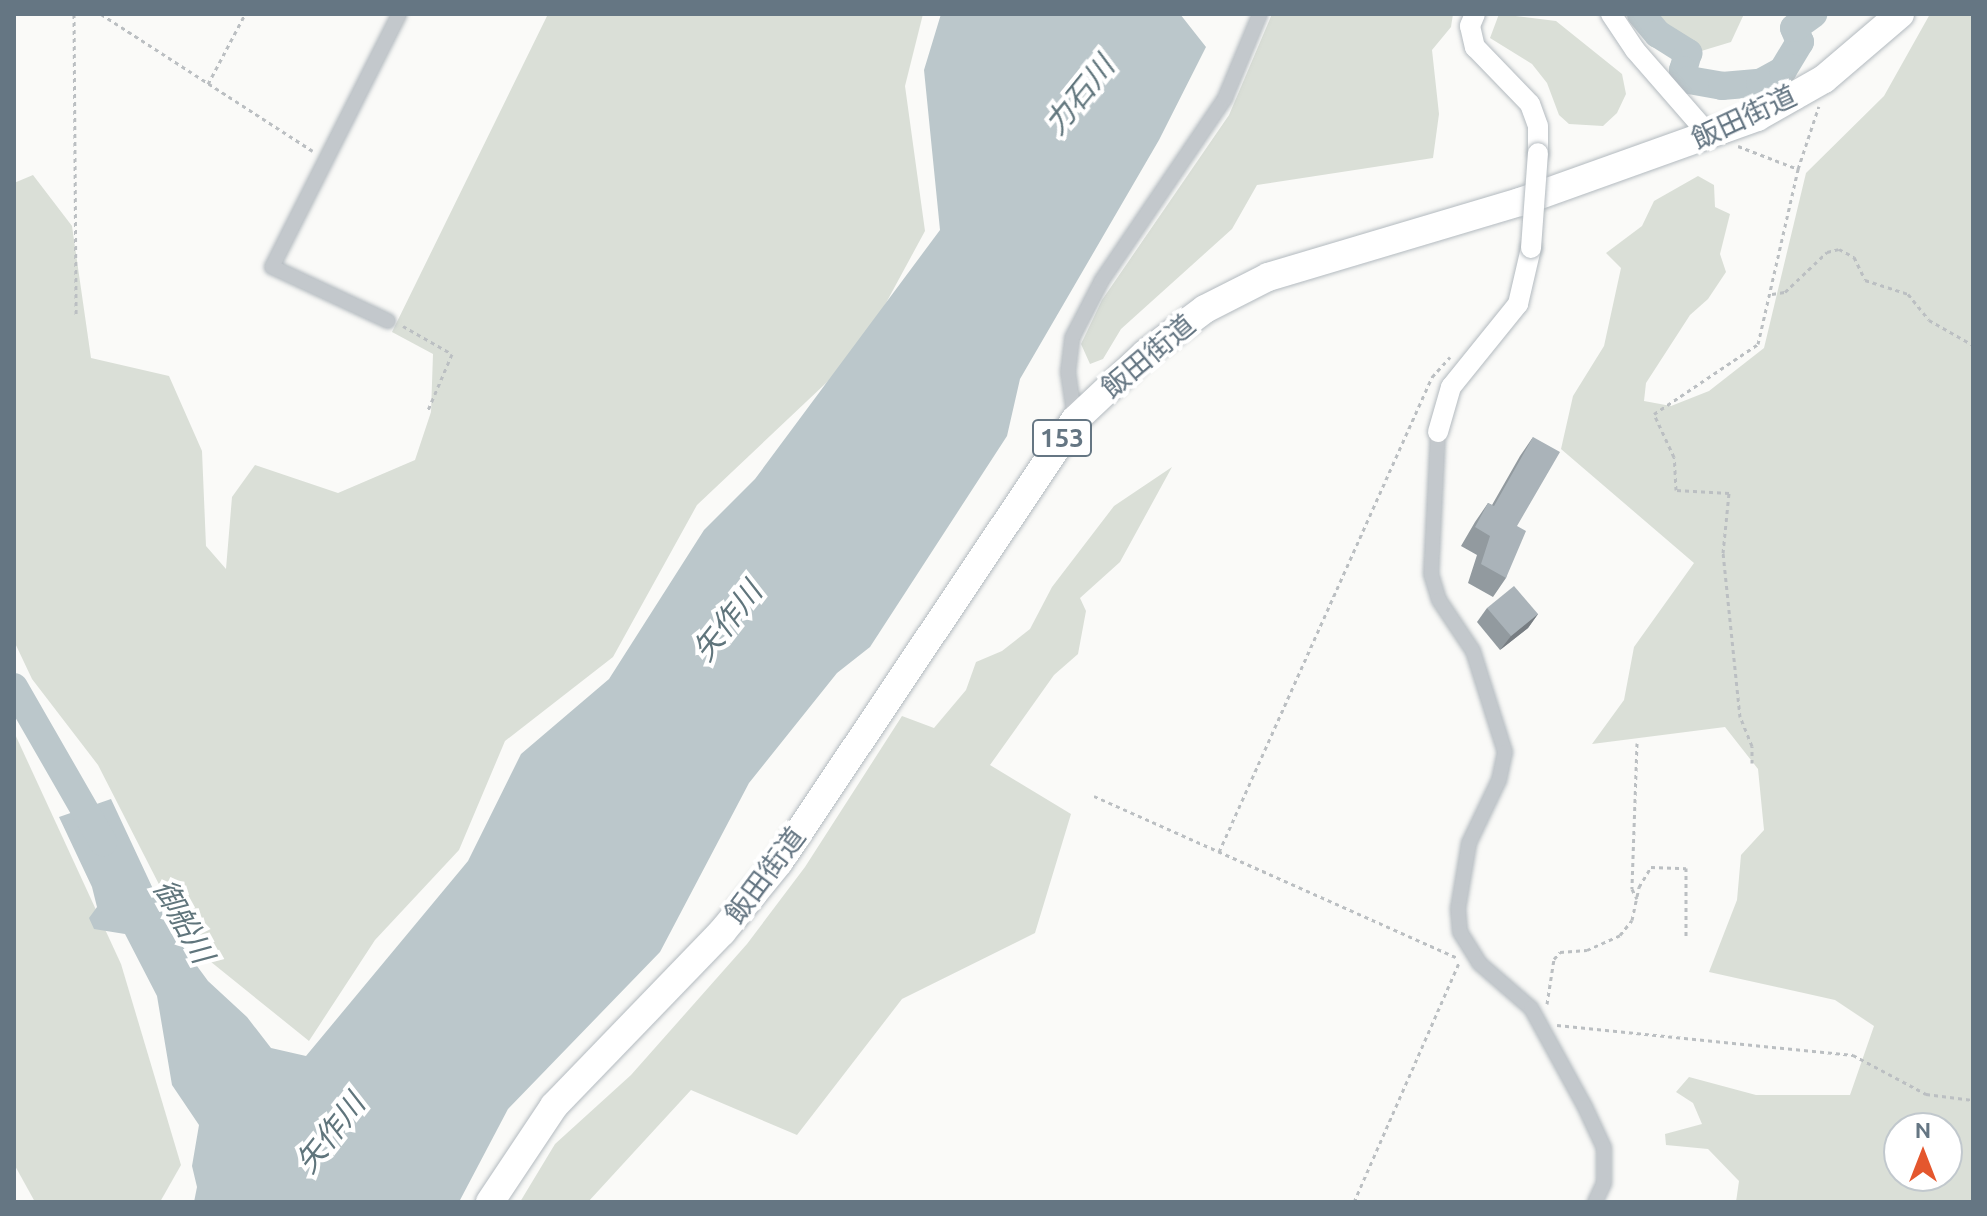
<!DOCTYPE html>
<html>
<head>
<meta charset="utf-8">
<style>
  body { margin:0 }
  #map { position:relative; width:1987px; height:1216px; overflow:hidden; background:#fafaf8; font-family:Ubuntu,"Noto Sans JP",sans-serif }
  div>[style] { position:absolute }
  .green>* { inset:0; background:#dadfd7 }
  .water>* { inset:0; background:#bbc7cb }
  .river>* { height:28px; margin:-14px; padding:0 14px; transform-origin:14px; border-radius:14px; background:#bbc7cb }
  .path>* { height:3px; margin-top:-1.5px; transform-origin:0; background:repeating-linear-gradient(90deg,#bbbfc2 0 4px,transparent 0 8px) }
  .roads { filter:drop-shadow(0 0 2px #b3babf) drop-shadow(0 0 2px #b3babf) }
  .street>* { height:14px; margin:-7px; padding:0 7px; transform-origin:7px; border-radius:7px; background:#c3c8cc }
  .secondary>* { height:20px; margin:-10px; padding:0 10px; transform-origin:10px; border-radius:10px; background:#fff }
  .highway>* { height:28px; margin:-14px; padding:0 14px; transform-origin:14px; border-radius:14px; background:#fff }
  .bridges { filter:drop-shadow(0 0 2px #b3babf) drop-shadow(0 0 2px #b3babf) }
  .secondary-bridge>* { height:20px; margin:-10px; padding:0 10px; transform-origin:10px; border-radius:10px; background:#fff }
  .wall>* { inset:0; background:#929a9f }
  .shaded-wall>* { inset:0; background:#777d82 }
  .building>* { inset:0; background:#aab3b9 }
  span { translate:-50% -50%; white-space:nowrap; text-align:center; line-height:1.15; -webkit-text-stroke:8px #fff; paint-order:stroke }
  .shield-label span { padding:2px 6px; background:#fff; border:2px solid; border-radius:6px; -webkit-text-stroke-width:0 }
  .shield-label { font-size:26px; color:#657683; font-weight:700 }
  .street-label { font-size:28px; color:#657683 }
  .water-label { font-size:30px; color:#60757c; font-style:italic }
  .frame { position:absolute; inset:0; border:16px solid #657683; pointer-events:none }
  .north { position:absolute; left:1883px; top:1112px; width:80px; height:80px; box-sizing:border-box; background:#fff; border:2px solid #c1c8cd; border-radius:50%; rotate:0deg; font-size:22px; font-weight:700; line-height:32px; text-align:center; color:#657683 }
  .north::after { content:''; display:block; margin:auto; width:28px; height:36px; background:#e4572e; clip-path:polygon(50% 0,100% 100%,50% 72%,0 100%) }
</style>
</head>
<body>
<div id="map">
  <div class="green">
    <div style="clip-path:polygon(548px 14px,923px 14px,905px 86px,925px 231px,860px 351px,697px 505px,613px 657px,505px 741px,459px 850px,375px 940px,309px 1041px,190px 945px,98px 765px,32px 679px,14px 641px,14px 183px,33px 175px,72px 226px,91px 358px,169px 376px,202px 451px,206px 546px,226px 569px,232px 497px,255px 465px,338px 493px,415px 460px,431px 412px,433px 354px,392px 332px)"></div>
    <div style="clip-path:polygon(1272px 14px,1453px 14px,1451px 27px,1432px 50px,1439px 114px,1433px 158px,1257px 185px,1232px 229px,1121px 329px,1103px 359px,1090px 364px,1081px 344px,1102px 300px,1229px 115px)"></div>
    <div style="clip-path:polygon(1499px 14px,1556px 21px,1622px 74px,1626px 94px,1617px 113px,1603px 126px,1569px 124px,1559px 115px,1547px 83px,1532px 64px,1490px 38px)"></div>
    <div style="clip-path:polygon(1653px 14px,1744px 14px,1731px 42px,1698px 52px)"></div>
    <div style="clip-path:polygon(evenodd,1930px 14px,1973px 14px,1973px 1202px,1736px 1202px,1739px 1181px,1708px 1149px,1666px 1145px,1665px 1134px,1702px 1124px,1693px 1103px,1676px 1092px,1689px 1077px,1756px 1095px,1850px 1095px,1874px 1026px,1835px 1000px,1709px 972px,1737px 900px,1741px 855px,1764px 830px,1758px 769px,1725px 727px,1592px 744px,1624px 700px,1634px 647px,1694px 563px,1561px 449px,1573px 396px,1604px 346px,1621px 268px,1606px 253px,1642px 226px,1654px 201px,1698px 176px,1714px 185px,1715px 207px,1730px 214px,1720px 254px,1726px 272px,1708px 299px,1690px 315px,1646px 383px,1644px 401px,1671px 406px,1709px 391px,1764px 348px,1806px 173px,1884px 96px,1930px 14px,1947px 1128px,1947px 1176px,1899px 1176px,1899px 1128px,1947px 1128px)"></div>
    <div style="clip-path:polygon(1172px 467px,1120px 562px,1080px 598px,1086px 611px,1078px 654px,1054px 675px,990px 765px,1071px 814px,1035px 933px,902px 999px,797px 1135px,691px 1090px,588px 1202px,520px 1202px,555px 1144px,631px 1075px,747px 944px,805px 867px,902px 716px,934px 728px,966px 690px,976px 662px,1002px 651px,1030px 629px,1052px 587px,1114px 506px)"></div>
    <div style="clip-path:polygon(14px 732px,121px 964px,181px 1165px,160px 1202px,35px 1202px,14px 1164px)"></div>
  </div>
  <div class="water">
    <div style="clip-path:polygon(941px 14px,1180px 14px,1206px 47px,1159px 140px,1020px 379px,1007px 436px,870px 647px,837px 673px,749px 783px,660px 952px,508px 1109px,459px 1202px,194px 1202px,197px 1187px,192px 1166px,199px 1125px,172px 1085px,157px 996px,125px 934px,94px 929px,89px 918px,97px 907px,92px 887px,59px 817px,111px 799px,175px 936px,208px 981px,247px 1017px,271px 1048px,306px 1056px,468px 861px,521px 754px,609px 679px,704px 530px,755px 479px,940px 230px,924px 70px)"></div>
  </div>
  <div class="river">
    <div style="left:1641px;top:14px;width:26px;rotate:50deg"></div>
    <div style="left:1658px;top:34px;width:36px;rotate:32deg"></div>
    <div style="left:1688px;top:53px;width:18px;rotate:106deg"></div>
    <div style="left:1683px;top:70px;width:12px;rotate:59deg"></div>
    <div style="left:1689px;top:80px;width:34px;rotate:10deg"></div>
    <div style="left:1722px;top:86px;width:38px;rotate:-5deg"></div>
    <div style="left:1760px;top:83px;width:26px;rotate:-29deg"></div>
    <div style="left:1783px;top:70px;width:33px;rotate:-59deg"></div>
    <div style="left:1800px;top:42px;width:15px;rotate:-113deg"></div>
    <div style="left:1794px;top:28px;width:24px;rotate:-36deg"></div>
    <div style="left:14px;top:687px;width:179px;rotate:60.1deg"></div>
  </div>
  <div class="path">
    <div style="left:74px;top:14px;width:303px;rotate:89.6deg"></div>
    <div style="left:101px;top:14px;width:252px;rotate:32.9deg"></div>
    <div style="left:724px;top:14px;width:1px;rotate:90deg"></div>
    <div style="left:208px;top:84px;width:79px;rotate:-62.1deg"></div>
    <div style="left:1738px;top:146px;width:64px;rotate:21deg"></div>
    <div style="left:1772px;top:294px;width:13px;rotate:-9deg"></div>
    <div style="left:1785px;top:292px;width:58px;rotate:-43.6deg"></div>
    <div style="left:1827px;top:252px;width:12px;rotate:-14deg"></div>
    <div style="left:1839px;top:249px;width:17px;rotate:28deg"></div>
    <div style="left:1854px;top:257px;width:25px;rotate:64deg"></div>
    <div style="left:1865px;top:280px;width:45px;rotate:18deg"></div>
    <div style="left:1908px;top:294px;width:33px;rotate:51deg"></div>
    <div style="left:1929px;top:320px;width:51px;rotate:29.6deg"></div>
    <div style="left:403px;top:326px;width:56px;rotate:29.7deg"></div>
    <div style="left:452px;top:354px;width:61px;rotate:113.2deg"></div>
    <div style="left:1637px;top:743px;width:146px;rotate:92deg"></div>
    <div style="left:1632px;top:889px;width:11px;rotate:63deg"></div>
    <div style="left:1752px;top:763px;width:17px;rotate:-90deg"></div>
    <div style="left:1752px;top:746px;width:31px;rotate:-112deg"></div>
    <div style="left:1740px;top:717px;width:165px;rotate:-95.9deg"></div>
    <div style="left:1723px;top:553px;width:60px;rotate:-84.3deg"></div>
    <div style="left:1729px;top:493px;width:53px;rotate:-176.8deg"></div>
    <div style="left:1676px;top:490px;width:33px;rotate:-93deg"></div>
    <div style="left:1674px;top:457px;width:47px;rotate:-114.9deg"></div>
    <div style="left:1654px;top:414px;width:125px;rotate:-33.9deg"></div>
    <div style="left:1758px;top:344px;width:180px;rotate:-77.1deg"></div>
    <div style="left:1798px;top:169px;width:66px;rotate:-71.6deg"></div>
    <div style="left:1094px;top:796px;width:396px;rotate:24deg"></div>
    <div style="left:1219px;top:852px;width:521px;rotate:-65.85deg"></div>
    <div style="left:1432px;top:377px;width:27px;rotate:-48deg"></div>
    <div style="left:1547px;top:1004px;width:46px;rotate:-81.2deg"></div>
    <div style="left:1554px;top:959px;width:9px;rotate:-49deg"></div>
    <div style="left:1560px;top:952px;width:27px;rotate:-4deg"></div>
    <div style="left:1587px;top:950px;width:36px;rotate:-24deg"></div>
    <div style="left:1620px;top:935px;width:19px;rotate:-51deg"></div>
    <div style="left:1632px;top:920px;width:34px;rotate:-78deg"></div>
    <div style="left:1639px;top:887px;width:23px;rotate:-59deg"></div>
    <div style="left:1651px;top:867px;width:35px;rotate:2deg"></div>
    <div style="left:1686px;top:868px;width:71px;rotate:90deg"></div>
    <div style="left:1557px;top:1025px;width:298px;rotate:5.8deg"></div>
    <div style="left:1853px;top:1055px;width:83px;rotate:28.1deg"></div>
    <div style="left:1926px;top:1094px;width:47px;rotate:7.3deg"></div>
    <div style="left:1354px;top:1202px;width:263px;rotate:-66.3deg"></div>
  </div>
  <div class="roads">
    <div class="street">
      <div style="left:388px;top:321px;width:128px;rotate:-155deg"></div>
      <div style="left:272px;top:267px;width:283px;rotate:-63.3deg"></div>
      <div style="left:1075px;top:419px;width:48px;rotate:-98.5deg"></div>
      <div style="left:1068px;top:372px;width:34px;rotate:-83deg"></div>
      <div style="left:1072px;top:338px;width:65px;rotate:-62.7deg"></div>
      <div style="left:1102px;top:280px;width:220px;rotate:-55.9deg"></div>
      <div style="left:1225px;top:98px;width:91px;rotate:-67.4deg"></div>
      <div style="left:1438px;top:432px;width:142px;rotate:92.8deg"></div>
      <div style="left:1431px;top:574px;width:27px;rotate:73deg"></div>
      <div style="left:1439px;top:600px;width:61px;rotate:56.3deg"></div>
      <div style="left:1473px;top:651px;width:106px;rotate:72.4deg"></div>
      <div style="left:1505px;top:752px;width:29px;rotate:102deg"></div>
      <div style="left:1499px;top:780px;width:70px;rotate:115.5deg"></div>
      <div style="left:1469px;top:843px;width:67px;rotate:99.5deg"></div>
      <div style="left:1458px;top:909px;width:23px;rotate:85deg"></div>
      <div style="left:1460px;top:932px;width:36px;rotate:58deg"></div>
      <div style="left:1479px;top:963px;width:69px;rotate:40.9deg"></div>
      <div style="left:1531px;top:1008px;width:113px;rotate:61.4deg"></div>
      <div style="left:1585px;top:1107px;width:45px;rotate:65.1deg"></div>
      <div style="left:1604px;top:1148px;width:35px;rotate:90deg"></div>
      <div style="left:1604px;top:1183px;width:21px;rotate:115deg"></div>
    </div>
    <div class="secondary">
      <div style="left:1475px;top:14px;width:13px;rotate:113deg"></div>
      <div style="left:1470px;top:26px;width:22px;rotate:77deg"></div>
      <div style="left:1475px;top:47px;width:79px;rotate:46deg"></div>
      <div style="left:1530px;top:104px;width:23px;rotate:70deg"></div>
      <div style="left:1538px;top:126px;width:27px;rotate:90deg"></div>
      <div style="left:1611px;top:14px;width:43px;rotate:56.3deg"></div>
      <div style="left:1635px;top:50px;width:116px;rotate:48.9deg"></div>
      <div style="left:1438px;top:432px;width:47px;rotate:-73.9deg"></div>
      <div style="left:1451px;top:387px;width:107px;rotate:-51.1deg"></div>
      <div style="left:1518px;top:304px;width:57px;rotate:-76.9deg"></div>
    </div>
    <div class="highway">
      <div style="left:490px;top:1202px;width:115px;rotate:-56.3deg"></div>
      <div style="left:554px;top:1106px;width:242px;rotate:-46deg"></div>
      <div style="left:722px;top:932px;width:90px;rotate:-50.8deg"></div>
      <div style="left:779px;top:862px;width:532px;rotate:-56.19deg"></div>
      <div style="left:1075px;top:420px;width:96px;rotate:-43.3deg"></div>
      <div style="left:1145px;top:354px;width:75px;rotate:-36.9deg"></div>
      <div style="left:1205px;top:309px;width:71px;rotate:-26.9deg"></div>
      <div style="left:1268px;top:277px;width:263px;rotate:-16.6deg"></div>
      <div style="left:1520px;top:202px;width:252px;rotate:-19.7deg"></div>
      <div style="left:1757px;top:117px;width:77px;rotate:-29.6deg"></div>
      <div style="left:1824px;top:79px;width:100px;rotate:-40.5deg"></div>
    </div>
  </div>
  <div class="bridges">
    <div class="secondary-bridge">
      <div style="left:1531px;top:248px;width:95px;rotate:-85.8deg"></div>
    </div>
  </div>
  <div class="wall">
    <div style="clip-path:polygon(1533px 437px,1506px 578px,1493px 597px,1468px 583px,1477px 555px,1461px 546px,1475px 522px,1488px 503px,1492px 505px,1520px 456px)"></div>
    <div style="clip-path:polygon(1487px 608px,1538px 614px,1528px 628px,1500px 650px,1477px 622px)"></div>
  </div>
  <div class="shaded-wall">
    <div style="clip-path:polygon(1538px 614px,1528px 628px,1500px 650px,1511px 636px)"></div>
  </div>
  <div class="building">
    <div style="clip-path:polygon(1533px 437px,1560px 452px,1517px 526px,1526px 531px,1506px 578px,1481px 564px,1490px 536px,1475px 527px,1488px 503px,1494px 506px)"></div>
    <div style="clip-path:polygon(1514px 586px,1538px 614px,1511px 636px,1487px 608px)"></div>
  </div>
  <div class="shield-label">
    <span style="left:1062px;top:438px">153</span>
  </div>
  <div class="street-label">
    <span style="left:1744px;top:117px;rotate:-25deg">飯田街道</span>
    <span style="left:1148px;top:356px;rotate:-40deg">飯田街道</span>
    <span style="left:765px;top:875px;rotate:-53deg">飯田街道</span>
  </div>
  <div class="water-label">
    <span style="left:1079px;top:95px;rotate:-51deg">力石川</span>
    <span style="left:727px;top:621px;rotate:-52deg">矢作川</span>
    <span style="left:184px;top:921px;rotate:61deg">御船川</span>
    <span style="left:330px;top:1133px;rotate:-52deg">矢作川</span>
  </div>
  <div class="frame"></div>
  <div class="north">N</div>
</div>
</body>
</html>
